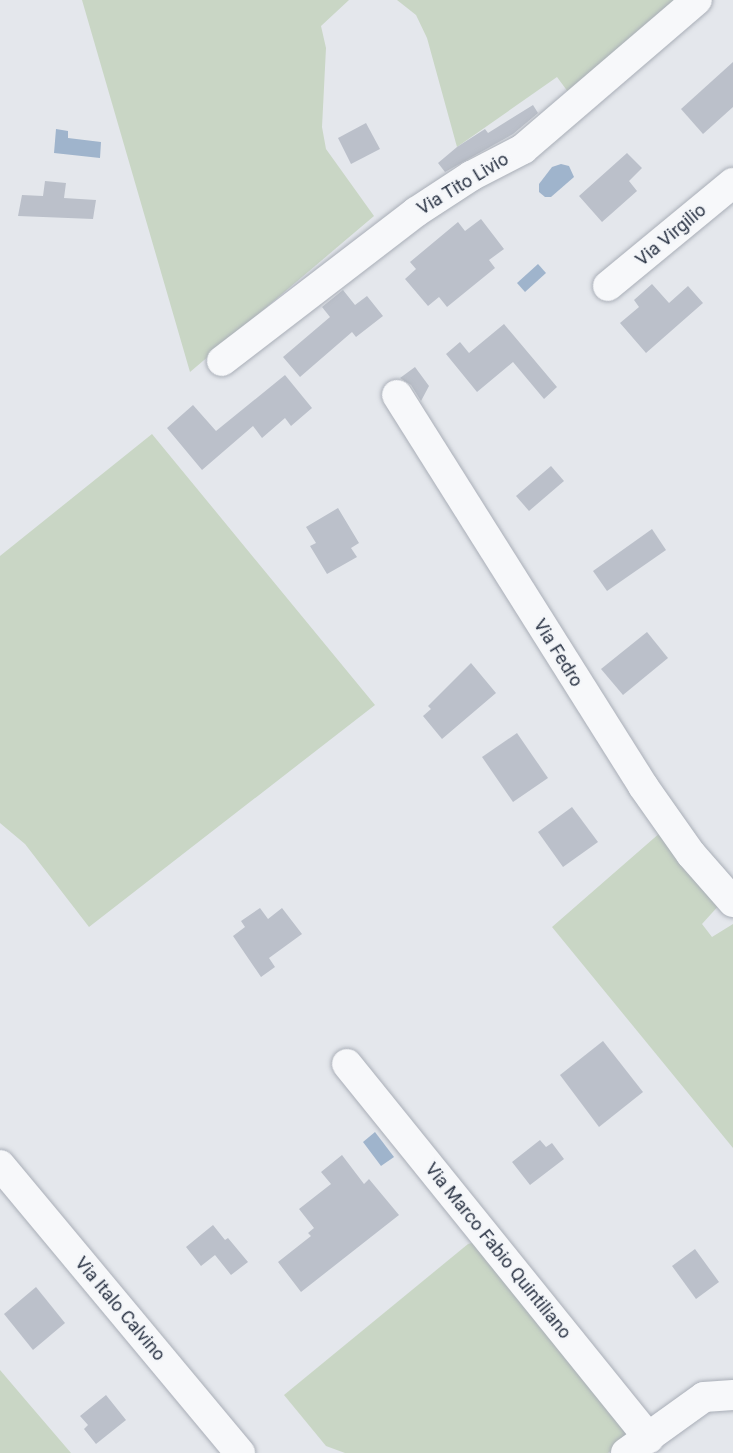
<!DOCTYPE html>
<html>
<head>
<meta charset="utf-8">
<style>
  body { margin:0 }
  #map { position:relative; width:733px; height:1453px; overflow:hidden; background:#e4e7ec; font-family:Roboto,sans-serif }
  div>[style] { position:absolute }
  .green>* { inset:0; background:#c9d6c5 }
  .water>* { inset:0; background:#9fb4cc }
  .building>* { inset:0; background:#bbc0ca }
  .roads { filter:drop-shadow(0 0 2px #a9aeb7) drop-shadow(0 0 2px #a9aeb7) }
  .minor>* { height:30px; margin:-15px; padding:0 15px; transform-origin:15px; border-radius:15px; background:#f7f8fa }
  span { translate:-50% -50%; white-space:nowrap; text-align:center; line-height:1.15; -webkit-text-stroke:5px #f4f6f9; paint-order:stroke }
  .street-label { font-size:18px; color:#2b3445 }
</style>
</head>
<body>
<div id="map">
  <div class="green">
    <div style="clip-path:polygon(82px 0,349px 0,321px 26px,326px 48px,322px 127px,326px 149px,374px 216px,190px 372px)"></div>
    <div style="clip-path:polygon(397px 0,680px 0,571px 96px,557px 77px,457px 147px,427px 38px,416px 15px)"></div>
    <div style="clip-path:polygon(152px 434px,375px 705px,89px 927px,25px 844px,0 823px,0 556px)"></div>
    <div style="clip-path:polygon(661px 832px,721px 903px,702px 924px,712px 937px,733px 924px,733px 1148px,552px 927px)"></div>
    <div style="clip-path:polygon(475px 1242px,628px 1435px,624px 1441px,608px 1453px,345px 1453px,326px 1446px,284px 1395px,468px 1244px)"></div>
    <div style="clip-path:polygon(0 1370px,29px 1404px,71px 1453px,0 1453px)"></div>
  </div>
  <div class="water">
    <div style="clip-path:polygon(56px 129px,68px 131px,68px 138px,101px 142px,100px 158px,54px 153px)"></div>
    <div style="clip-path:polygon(561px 164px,569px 166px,574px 177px,551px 197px,545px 197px,539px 192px,539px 184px,552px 167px)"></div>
    <div style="clip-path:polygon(538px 264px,546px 273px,525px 292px,517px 283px)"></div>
    <div style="clip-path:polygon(375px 1132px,394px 1157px,381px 1166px,363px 1142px)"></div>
  </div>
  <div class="building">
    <div style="clip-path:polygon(733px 62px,733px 107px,703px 134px,681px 109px)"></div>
    <div style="clip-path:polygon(533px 105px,538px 113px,513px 134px,445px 172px,438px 163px,457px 147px,485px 129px,488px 133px)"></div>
    <div style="clip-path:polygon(366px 123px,380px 149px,351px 164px,338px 138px)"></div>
    <div style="clip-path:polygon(627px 153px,642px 168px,629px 181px,637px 191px,602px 222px,579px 196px)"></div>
    <div style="clip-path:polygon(45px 181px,66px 183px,64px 198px,96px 200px,93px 219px,18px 216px,22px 195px,43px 196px)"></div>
    <div style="clip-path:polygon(481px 219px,504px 249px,489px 260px,495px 268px,447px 307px,439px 297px,428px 306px,405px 279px,416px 269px,410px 262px,458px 222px,465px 231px)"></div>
    <div style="clip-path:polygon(652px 284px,669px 303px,688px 286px,703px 303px,646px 353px,620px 323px,639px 307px,634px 300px)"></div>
    <div style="clip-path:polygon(343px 290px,355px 305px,367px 296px,383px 316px,356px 337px,352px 332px,300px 377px,283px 357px,330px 317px,322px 307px)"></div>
    <div style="clip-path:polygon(504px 324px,557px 387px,544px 399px,513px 362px,477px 392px,446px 354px,460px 342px,469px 353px)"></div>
    <div style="clip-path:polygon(415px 367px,429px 386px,421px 401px,411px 385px,400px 378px)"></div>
    <div style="clip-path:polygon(285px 375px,312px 408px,291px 426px,285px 418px,262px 438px,253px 426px,202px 470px,167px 428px,193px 405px,216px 431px)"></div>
    <div style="clip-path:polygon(551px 466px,564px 481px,529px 511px,516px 496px)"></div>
    <div style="clip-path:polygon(338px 508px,359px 543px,351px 548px,357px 557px,327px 574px,310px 546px,316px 543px,306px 527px)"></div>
    <div style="clip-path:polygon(652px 529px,666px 550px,607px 591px,593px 571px)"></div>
    <div style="clip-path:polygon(647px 632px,668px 658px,623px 695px,601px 669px)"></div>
    <div style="clip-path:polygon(471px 663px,496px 693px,442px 739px,423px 716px,431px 709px,428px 706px)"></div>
    <div style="clip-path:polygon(517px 733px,548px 778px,513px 802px,482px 757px)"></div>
    <div style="clip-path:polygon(572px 807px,598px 842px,563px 867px,538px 832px)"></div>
    <div style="clip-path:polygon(260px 908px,268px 919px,282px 908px,302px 934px,269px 958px,275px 967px,261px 977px,233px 936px,245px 927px,241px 921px)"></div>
    <div style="clip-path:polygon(603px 1041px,643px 1092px,599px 1127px,560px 1075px)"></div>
    <div style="clip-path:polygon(540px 1140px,546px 1147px,552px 1143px,564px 1159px,530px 1185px,512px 1162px)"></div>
    <div style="clip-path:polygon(342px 1155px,364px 1184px,369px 1179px,399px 1215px,301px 1292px,278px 1262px,311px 1236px,308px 1233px,314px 1228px,299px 1209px,331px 1184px,321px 1172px)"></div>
    <div style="clip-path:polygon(213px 1225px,225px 1240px,228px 1238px,248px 1262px,231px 1275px,215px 1255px,201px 1266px,186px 1247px)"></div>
    <div style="clip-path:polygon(695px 1249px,719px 1282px,696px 1299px,672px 1266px)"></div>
    <div style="clip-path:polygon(36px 1287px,65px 1323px,33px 1350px,4px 1314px)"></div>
    <div style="clip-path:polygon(106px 1395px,126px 1420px,96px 1444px,84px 1429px,88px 1425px,80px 1416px)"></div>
  </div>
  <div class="roads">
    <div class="minor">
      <div style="left:608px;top:286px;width:162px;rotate:-39.5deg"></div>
      <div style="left:222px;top:361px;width:245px;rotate:-37.5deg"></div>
      <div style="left:416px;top:212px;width:66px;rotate:-33.2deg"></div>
      <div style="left:471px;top:176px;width:59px;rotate:-27.4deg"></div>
      <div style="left:523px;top:149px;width:229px;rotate:-40.6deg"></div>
      <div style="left:397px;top:395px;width:462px;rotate:57.8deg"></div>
      <div style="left:643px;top:786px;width:83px;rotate:54.8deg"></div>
      <div style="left:691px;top:854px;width:64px;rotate:48.8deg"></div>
      <div style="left:347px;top:1064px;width:481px;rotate:51.1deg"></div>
      <div style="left:0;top:1165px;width:375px;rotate:50.2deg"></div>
      <div style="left:626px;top:1453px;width:96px;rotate:-35.7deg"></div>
      <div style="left:704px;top:1397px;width:29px;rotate:-4deg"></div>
    </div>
  </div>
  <div class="street-label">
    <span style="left:463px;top:184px;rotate:-31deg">Via Tito Livio</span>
    <span style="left:671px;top:235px;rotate:-40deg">Via Virgilio</span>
    <span style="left:558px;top:653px;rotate:58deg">Via Fedro</span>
    <span style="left:498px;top:1251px;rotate:51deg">Via Marco Fabio Quintiliano</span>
    <span style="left:120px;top:1309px;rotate:50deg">Via Italo Calvino</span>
  </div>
</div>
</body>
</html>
